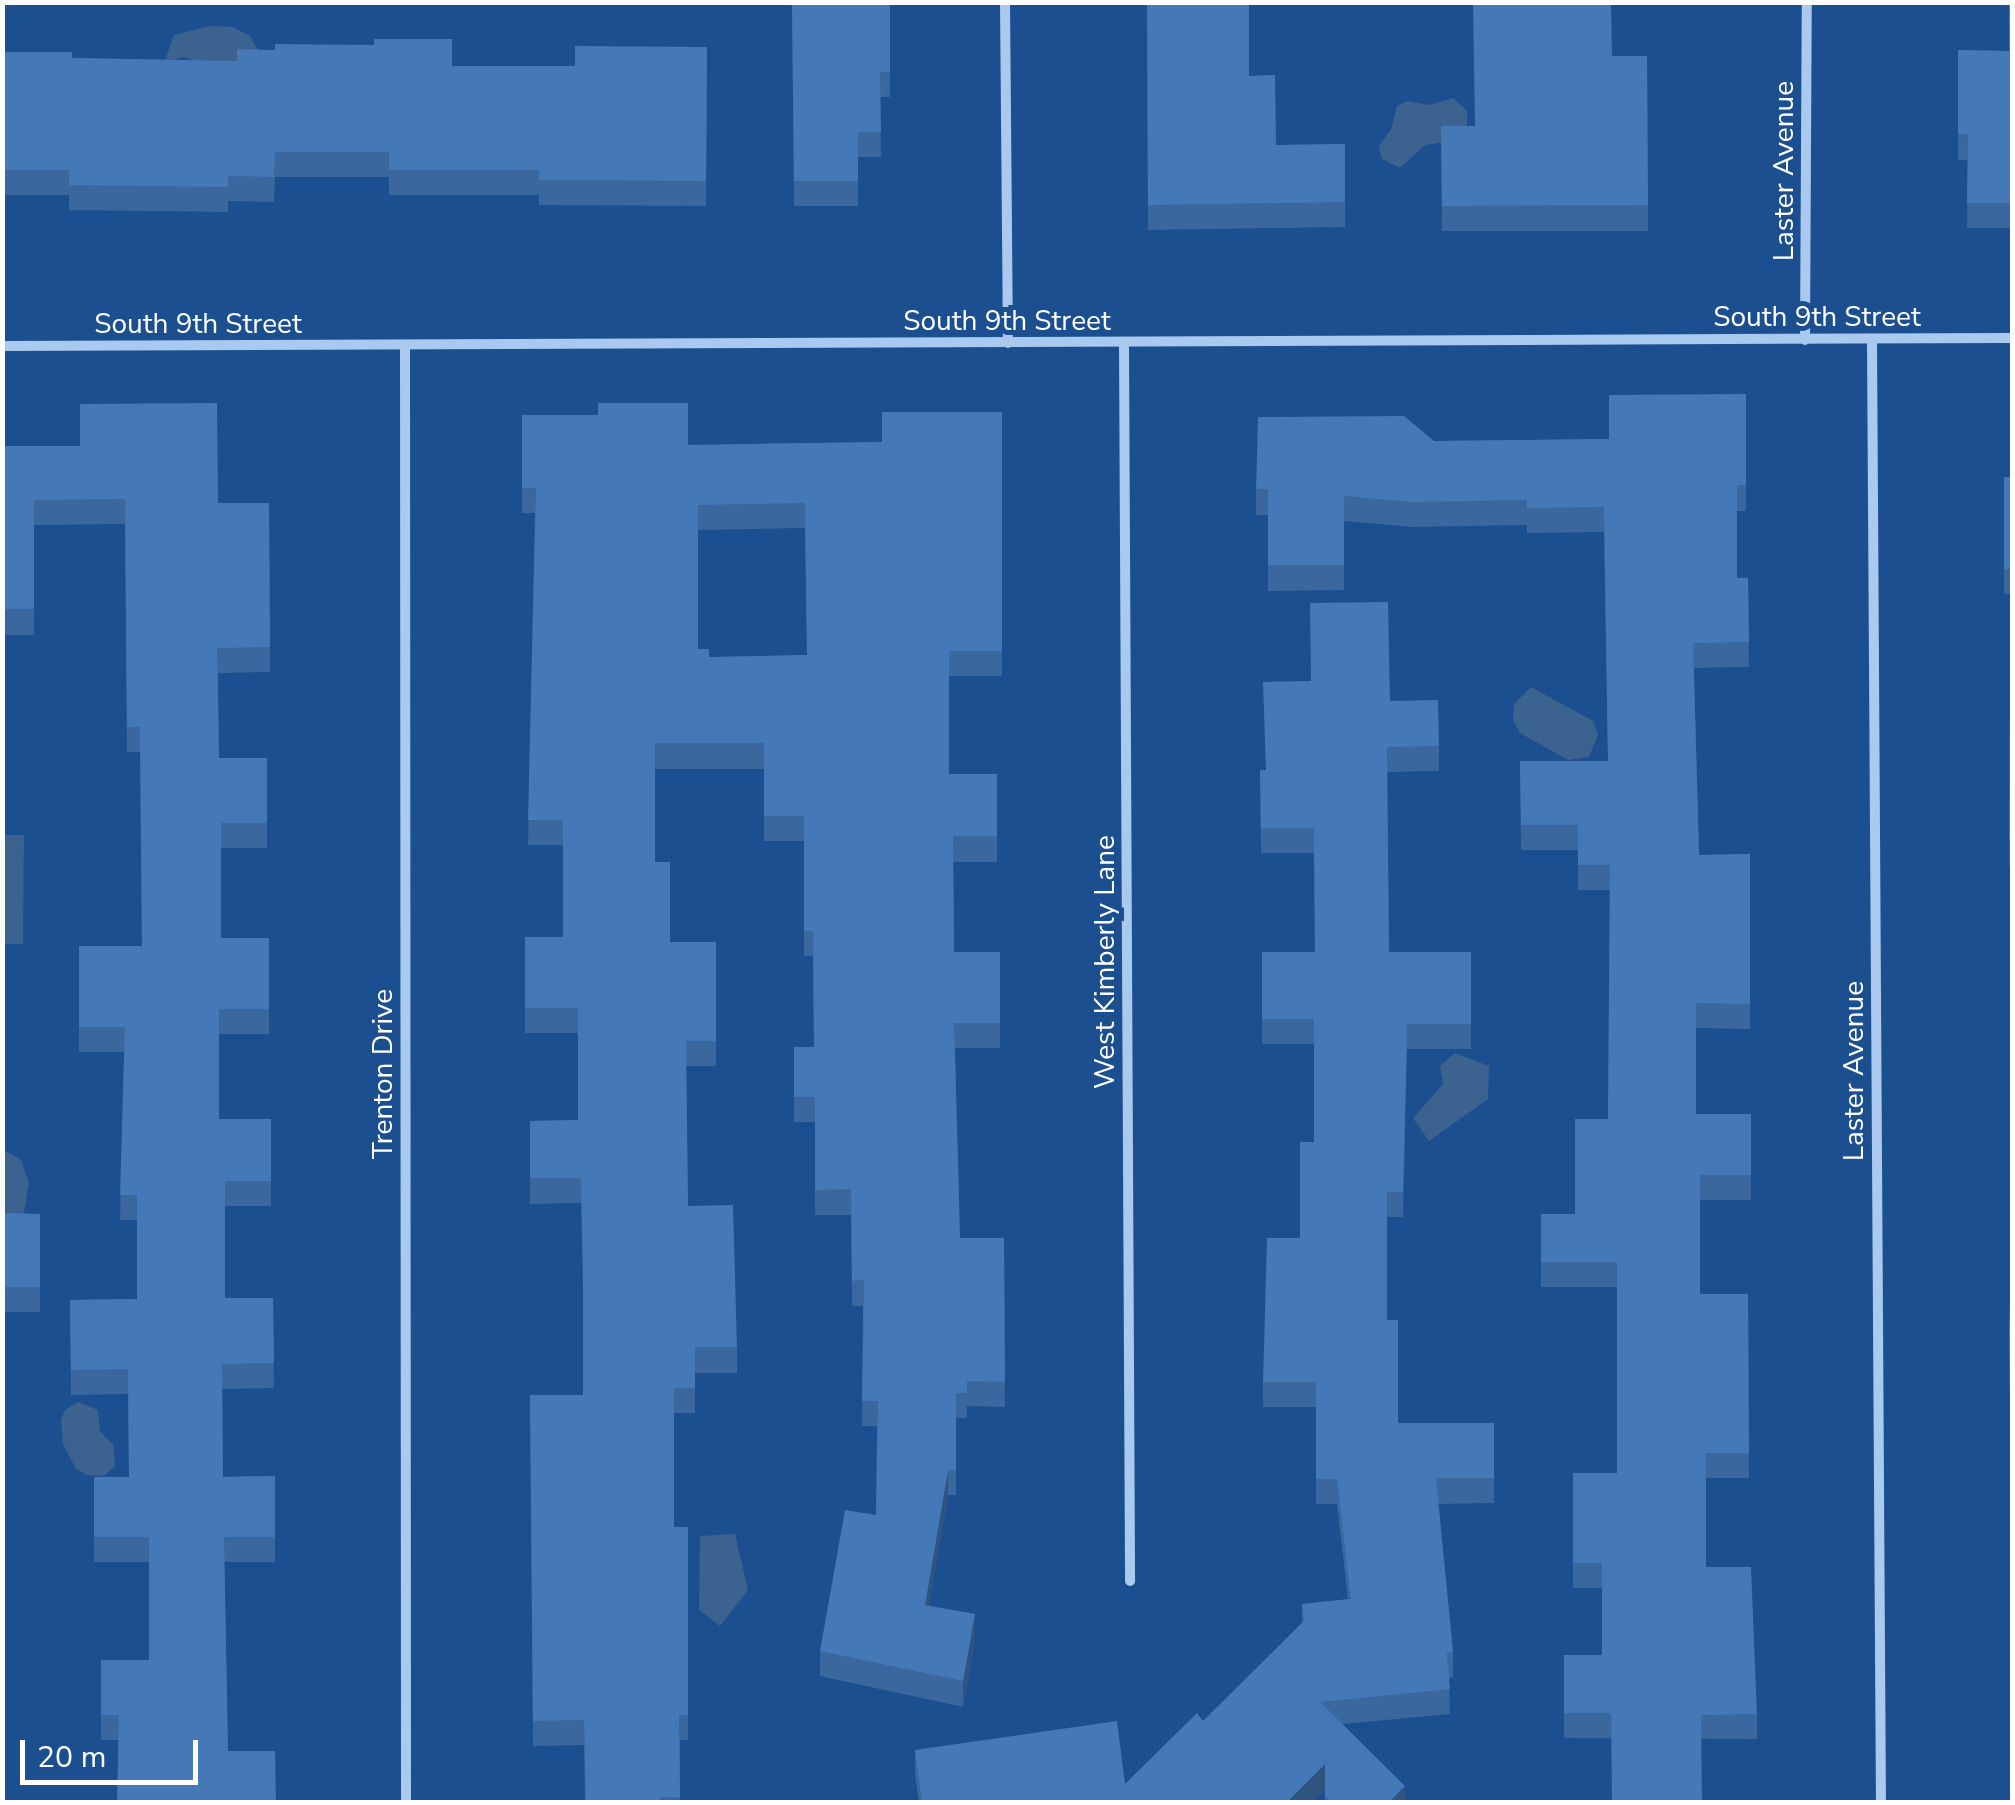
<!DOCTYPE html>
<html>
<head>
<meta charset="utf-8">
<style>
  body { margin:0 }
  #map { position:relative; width:2015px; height:1805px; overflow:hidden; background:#1b4f8f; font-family:"Nunito Sans",sans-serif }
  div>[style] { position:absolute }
  .water>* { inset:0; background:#3c6290 }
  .street>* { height:10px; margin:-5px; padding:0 5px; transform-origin:5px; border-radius:5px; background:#a9c9ee }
  .wall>* { inset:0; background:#3a679d }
  .shaded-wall>* { inset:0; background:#305480 }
  .building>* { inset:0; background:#4478b7 }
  span { translate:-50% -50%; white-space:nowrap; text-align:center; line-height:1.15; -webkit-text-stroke:10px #1b4f8f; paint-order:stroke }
  .street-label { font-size:28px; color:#fff }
  .frame { position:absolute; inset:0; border:5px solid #fff; pointer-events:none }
  .scale { position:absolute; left:20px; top:1740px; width:178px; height:45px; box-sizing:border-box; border:5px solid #fff; border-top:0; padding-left:12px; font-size:30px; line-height:35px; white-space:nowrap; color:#fff; -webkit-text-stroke:8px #1b4f8f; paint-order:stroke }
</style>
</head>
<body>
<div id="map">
  <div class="water">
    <div style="clip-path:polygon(210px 26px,233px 27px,250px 36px,258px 50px,223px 71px,184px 57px,164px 63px,174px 35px)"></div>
    <div style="clip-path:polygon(1453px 98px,1467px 111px,1467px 127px,1446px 142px,1425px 145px,1400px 168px,1382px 159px,1379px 146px,1391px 129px,1397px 106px,1407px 101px,1430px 105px)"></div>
    <div style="clip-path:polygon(1531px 687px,1593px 721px,1598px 735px,1589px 757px,1568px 760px,1520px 733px,1513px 720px,1514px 704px)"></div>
    <div style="clip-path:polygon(3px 835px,24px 835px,23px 944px,3px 944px)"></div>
    <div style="clip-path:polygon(1455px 1053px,1489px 1066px,1488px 1099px,1429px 1141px,1413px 1118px,1443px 1084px,1440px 1066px)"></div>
    <div style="clip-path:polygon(2px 1149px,21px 1160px,29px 1183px,22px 1223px,3px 1233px)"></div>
    <div style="clip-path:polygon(78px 1402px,98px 1410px,100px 1431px,114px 1446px,115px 1466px,104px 1476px,87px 1475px,76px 1469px,63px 1444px,61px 1420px,65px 1410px)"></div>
    <div style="clip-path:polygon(735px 1534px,748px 1590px,720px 1626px,699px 1610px,700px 1536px)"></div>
  </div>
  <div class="street">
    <div style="left:1005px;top:2px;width:341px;rotate:89.5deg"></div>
    <div style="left:1872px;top:339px;width:1463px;rotate:89.65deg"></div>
    <div style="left:1805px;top:340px;width:338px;rotate:-89.7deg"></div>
    <div style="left:1124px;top:342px;width:1239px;rotate:89.72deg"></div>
    <div style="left:2px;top:346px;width:2010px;rotate:-0.23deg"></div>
    <div style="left:405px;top:346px;width:1456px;rotate:89.96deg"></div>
  </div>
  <div class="wall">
    <div style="clip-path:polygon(792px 2px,890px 2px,890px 97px,880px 97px,881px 157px,858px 157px,858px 206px,794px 206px)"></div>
    <div style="clip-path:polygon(1147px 2px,1249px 76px,1276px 145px,1345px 144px,1345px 227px,1148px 230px)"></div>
    <div style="clip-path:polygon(2012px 2px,2012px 228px,1967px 228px,1968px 160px,1958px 160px,1958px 50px,2009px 51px)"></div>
    <div style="clip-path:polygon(707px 47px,706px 206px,539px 205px,539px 195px,389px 195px,389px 177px,275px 177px,274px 202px,228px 201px,228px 212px,69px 210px,69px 195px,2px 195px,2px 52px,72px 58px,452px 66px,575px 66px)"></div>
    <div style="clip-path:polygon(1612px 56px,1647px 56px,1648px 231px,1442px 231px,1441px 126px,1475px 126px)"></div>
    <div style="clip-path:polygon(1746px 394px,1746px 511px,1737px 511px,1737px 578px,1748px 578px,1749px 667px,1694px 668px,1699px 855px,1750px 854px,1750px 1029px,1696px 1028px,1696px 1114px,1751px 1114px,1751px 1200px,1700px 1200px,1700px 1294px,1748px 1294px,1749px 1478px,1706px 1478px,1706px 1567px,1757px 1714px,1757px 1739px,1564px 1738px,1564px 1655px,1602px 1655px,1602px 1588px,1573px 1588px,1573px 1473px,1617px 1473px,1617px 1287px,1541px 1287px,1541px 1214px,1575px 1214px,1608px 1119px,1610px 890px,1578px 890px,1578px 850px,1521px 850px,1520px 761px,1608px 761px,1604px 532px,1527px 533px,1527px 525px,1412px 527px,1344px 521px,1344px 590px,1268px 591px,1268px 515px,1256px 515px,1256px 489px,1434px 441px,1609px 439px)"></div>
    <div style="clip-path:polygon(evenodd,1002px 412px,1002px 676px,949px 676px,949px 774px,997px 774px,997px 862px,953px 862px,954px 952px,1000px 952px,1000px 1048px,955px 1048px,960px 1238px,1004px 1238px,1005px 1407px,967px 1406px,967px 1418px,956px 1418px,956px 1495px,948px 1495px,929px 1605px,975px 1639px,963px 1707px,820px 1676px,820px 1651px,876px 1515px,877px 1426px,862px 1426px,863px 1306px,852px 1306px,851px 1215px,815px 1215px,815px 1122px,794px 1122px,794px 1047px,814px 1047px,813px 956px,804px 956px,804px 841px,764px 841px,764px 769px,655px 769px,655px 862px,670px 942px,716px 942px,716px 1066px,686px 1066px,688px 1206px,737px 1347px,737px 1373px,695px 1373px,695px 1413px,674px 1413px,674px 1527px,688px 1527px,688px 1740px,680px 1740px,680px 1802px,585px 1802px,584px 1745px,533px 1746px,530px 1395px,583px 1395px,583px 1291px,581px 1203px,530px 1204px,530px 1121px,578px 1120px,578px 1033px,525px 1033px,525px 937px,563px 937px,563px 845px,528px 845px,535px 513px,522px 513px,522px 415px,688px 445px,882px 442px,1002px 412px,805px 528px,807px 655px,709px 657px,698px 649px,698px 530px,805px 528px)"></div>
    <div style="clip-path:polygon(2px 446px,218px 503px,269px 503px,270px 672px,218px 673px,219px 758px,267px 758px,267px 848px,221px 848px,221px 938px,269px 938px,269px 1034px,219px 1034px,219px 1119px,271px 1119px,271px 1206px,225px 1206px,225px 1298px,273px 1298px,274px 1388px,222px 1389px,223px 1477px,275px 1476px,275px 1562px,224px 1562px,228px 1751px,276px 1802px,118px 1740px,101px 1740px,101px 1660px,149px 1660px,149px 1562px,94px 1562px,94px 1477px,129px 1477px,128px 1394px,71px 1395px,70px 1300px,137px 1299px,137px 1220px,120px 1220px,124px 1052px,79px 1052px,79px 946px,142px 946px,140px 752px,127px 752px,125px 524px,34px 525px,34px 635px,2px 635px)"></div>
    <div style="clip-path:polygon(2004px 477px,2012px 477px,2012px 594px,2004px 594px)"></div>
    <div style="clip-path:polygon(2010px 693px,2012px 693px,2012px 866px,2009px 866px)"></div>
    <div style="clip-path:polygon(1390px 701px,1439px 746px,1439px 771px,1387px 772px,1389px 952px,1471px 952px,1471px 1049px,1407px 1049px,1403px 1217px,1387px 1217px,1387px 1320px,1398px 1423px,1494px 1423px,1494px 1503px,1438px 1504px,1453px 1652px,1453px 1677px,1449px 1678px,1450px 1714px,1343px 1724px,1405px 1802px,1325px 1802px,1325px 1789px,1312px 1802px,919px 1802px,915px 1775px,915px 1750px,1125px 1784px,1203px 1721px,1302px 1623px,1302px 1604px,1348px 1599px,1337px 1504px,1316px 1504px,1316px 1407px,1263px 1407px,1263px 1382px,1300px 1238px,1314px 1142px,1314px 1044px,1262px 1044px,1262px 952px,1315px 952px,1314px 853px,1261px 853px,1260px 770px,1265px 770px)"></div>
    <div style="clip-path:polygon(2px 1213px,40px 1214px,40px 1312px,2px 1312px)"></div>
    <div style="clip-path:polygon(2012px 1236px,2012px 1425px,2010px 1425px,2009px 1332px)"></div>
  </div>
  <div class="shaded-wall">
    <div style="clip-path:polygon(948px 1470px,948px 1495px,925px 1630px,925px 1605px)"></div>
    <div style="clip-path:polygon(975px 1614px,975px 1639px,963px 1707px,963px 1681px)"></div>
    <div style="clip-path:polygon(1325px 1764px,1325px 1789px,1312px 1802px,1287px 1802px)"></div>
    <div style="clip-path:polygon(1405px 1786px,1405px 1802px,1389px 1802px)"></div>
  </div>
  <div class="building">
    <div style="clip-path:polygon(792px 2px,890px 2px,890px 72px,880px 72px,881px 132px,858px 132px,858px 181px,794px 181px)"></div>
    <div style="clip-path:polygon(1147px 2px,1249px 2px,1249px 76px,1275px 75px,1276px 145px,1345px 144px,1345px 202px,1148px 205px)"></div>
    <div style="clip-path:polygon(1473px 2px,1611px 2px,1612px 56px,1647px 56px,1648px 205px,1442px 206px,1441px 126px,1475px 126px)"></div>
    <div style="clip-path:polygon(2009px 2px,2012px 2px,2012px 203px,1967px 203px,1968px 134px,1958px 134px,1958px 50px,2009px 51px)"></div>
    <div style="clip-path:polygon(374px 39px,452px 39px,452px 66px,575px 66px,575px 46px,707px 47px,706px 181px,539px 180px,539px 170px,389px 170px,389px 152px,275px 152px,274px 177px,228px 176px,228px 187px,69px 185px,69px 170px,2px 170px,2px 52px,72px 52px,72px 58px,237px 61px,237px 49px,275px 50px,275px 44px,374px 45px)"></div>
    <div style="clip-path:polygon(1746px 394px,1746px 485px,1737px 485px,1737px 578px,1748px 578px,1749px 642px,1693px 643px,1699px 855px,1750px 854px,1750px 1004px,1696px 1003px,1696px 1114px,1751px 1114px,1751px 1175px,1700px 1175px,1700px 1294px,1748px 1294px,1749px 1453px,1706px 1453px,1706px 1567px,1751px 1567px,1757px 1714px,1701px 1715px,1702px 1802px,1612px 1802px,1611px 1713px,1564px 1713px,1564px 1655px,1602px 1655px,1602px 1563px,1573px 1563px,1573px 1473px,1617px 1473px,1617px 1262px,1541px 1262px,1541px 1214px,1575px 1214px,1575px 1119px,1608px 1119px,1610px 865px,1578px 865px,1578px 825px,1521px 825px,1520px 761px,1608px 761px,1604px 507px,1527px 508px,1527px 500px,1412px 502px,1344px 496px,1344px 565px,1268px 565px,1268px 489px,1256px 489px,1258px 417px,1404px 416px,1434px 441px,1609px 439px,1609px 395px)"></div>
    <div style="clip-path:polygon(217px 403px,218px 503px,269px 503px,270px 647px,217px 648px,219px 758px,267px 758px,267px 823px,221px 823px,221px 938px,269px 938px,269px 1009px,219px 1009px,219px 1119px,271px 1119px,271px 1181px,225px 1181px,225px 1298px,273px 1298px,274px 1363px,222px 1364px,223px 1477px,275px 1476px,275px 1537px,224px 1537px,228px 1751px,275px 1751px,276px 1802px,117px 1802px,119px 1715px,101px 1715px,101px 1660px,149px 1660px,149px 1537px,94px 1537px,94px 1477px,129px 1477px,128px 1369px,71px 1370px,70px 1300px,137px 1299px,137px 1195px,120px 1195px,125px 1027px,79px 1027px,79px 946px,142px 946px,140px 727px,127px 727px,125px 499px,34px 500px,34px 609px,2px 609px,2px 446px,80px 446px,80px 404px)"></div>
    <div style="clip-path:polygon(evenodd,598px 403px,688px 403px,688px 445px,882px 442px,882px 412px,1002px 412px,1002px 651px,949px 651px,949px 774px,997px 774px,997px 836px,953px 836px,954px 952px,1000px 952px,1000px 1023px,954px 1023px,960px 1238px,1004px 1238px,1005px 1382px,967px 1381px,967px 1393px,956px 1393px,956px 1470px,948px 1470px,925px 1605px,975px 1614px,963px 1681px,820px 1651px,845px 1510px,876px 1515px,878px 1401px,862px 1401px,864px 1280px,852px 1281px,851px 1189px,815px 1190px,815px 1097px,794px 1097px,794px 1047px,814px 1047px,813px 931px,804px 931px,804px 816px,764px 816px,764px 743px,655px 743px,655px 862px,670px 862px,670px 942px,716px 942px,716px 1041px,686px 1041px,688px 1206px,733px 1205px,737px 1347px,695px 1347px,695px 1388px,674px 1388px,674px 1527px,688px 1527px,688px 1715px,679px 1715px,680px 1797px,660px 1797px,660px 1802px,586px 1802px,584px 1720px,533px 1721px,530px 1395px,583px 1395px,583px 1266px,581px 1178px,530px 1178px,530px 1121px,578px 1120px,578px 1008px,525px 1008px,525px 937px,563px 937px,563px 820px,528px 820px,536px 488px,522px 488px,522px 415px,598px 415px,598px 403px,805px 503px,807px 655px,709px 657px,709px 649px,698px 649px,698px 505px,805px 503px)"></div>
    <div style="clip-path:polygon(2004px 477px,2012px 477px,2012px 569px,2004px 569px)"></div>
    <div style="clip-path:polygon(1388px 602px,1390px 701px,1438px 700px,1439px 746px,1387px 747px,1389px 952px,1471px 952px,1471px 1024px,1407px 1024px,1403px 1192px,1387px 1192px,1387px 1320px,1398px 1320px,1398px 1423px,1494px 1423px,1494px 1478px,1436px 1478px,1453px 1652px,1447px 1653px,1450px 1689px,1320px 1702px,1405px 1786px,1389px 1802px,1332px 1802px,1325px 1795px,1325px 1764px,1287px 1802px,922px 1802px,915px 1750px,1117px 1721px,1125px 1784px,1197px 1713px,1203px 1721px,1304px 1621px,1302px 1604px,1351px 1599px,1337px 1479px,1316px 1479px,1316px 1382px,1263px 1382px,1267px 1238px,1300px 1238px,1300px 1142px,1314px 1142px,1314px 1019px,1262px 1019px,1262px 952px,1315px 952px,1314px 828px,1261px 828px,1260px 770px,1266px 770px,1263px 682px,1311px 681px,1310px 603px)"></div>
    <div style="clip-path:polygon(2010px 693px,2012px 693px,2012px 841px,2009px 841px)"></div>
    <div style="clip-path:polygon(2px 1213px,40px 1214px,40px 1287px,2px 1287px)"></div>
    <div style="clip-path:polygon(2012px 1236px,2012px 1400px,2010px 1400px,2009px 1332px)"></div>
  </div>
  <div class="street-label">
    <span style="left:1784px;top:171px;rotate:-90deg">Laster Avenue</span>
    <span style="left:1817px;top:317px">South 9th Street</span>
    <span style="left:1007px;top:321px">South 9th Street</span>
    <span style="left:198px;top:324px">South 9th Street</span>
    <span style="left:1105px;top:962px;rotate:-90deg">West Kimberly Lane</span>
    <span style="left:1854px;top:1071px;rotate:-90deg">Laster Avenue</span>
    <span style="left:383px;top:1074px;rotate:-90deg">Trenton Drive</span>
  </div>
  <div class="frame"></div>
  <div class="scale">20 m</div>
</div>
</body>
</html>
